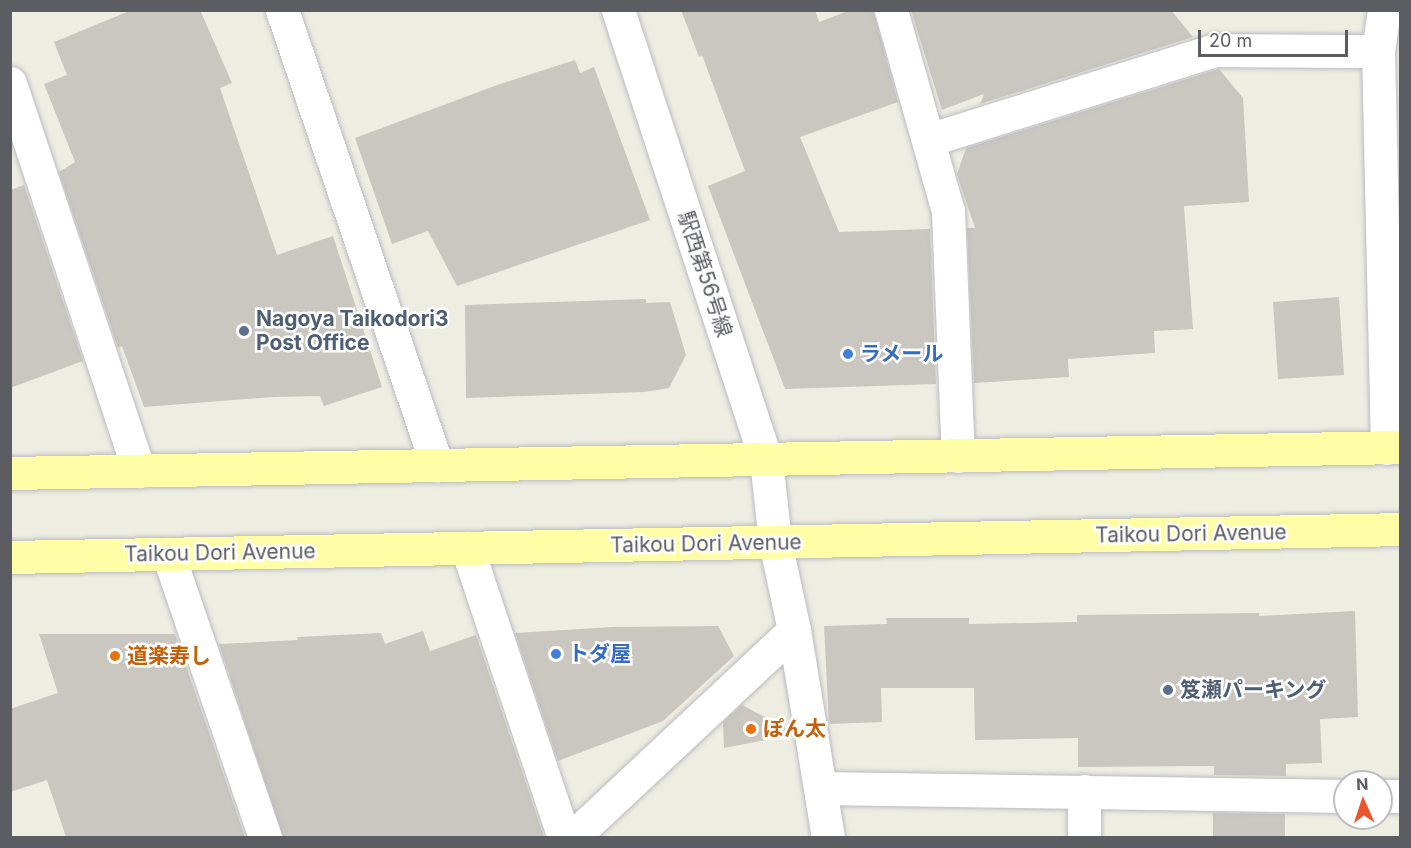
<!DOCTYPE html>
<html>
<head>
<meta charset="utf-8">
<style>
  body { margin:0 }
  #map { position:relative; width:1411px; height:848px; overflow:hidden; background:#eeede2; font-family:Inter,"Noto Sans JP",sans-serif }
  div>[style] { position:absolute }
  .building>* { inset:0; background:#c9c7c0 }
  .roads { filter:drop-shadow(0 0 2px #babbc1) drop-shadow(0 0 2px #babbc1) }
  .street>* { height:33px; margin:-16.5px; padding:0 16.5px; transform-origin:16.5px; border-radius:16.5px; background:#fff }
  .secondary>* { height:33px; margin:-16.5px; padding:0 16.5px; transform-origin:16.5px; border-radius:16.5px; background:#fff }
  .primary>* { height:33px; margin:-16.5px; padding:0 16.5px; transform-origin:16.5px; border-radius:16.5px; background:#fffda6 }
  .dots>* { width:16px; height:16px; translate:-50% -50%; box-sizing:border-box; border:3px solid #fff; border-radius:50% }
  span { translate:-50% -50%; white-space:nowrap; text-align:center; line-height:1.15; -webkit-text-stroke:5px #fff; paint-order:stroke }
  .street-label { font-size:21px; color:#5b5d63 }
  .service-label { font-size:21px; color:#4e5e75; font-weight:700 }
  .left { translate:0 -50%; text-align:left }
  .shop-label { font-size:21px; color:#366cbe; font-weight:700 }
  .food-label { font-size:21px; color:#c56008; font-weight:700 }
  .frame { position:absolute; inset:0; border:12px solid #5b5d63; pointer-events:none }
  .north { position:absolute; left:1333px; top:770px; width:60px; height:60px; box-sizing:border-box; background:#fff; border:2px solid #bdbec1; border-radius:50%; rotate:357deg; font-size:16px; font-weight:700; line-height:24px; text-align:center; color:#5b5d63 }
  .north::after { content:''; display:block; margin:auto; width:21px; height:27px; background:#ea552c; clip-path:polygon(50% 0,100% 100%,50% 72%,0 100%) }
  .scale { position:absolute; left:1198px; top:30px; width:150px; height:27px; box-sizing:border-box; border:3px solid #5b5d63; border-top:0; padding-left:8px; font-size:18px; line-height:21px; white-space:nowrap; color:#5b5d63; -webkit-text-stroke:4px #fff; paint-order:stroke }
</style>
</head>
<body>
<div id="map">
  <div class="building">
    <div style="clip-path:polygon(132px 10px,200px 10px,232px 83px,220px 88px,277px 255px,333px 236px,382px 387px,324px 406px,320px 396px,272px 397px,144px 407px,122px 346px,118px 348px,59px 172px,75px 162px,44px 84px,67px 75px,54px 42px)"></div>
    <div style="clip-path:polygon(681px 10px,815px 10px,819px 22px,851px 10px,873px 10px,898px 102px,800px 137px,839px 232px,930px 229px,936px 384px,785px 389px,708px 186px,745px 171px,702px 55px,699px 57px)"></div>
    <div style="clip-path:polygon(911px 10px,1171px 10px,1193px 37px,980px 104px,984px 94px,942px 110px)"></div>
    <div style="clip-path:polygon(575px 60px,580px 73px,594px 67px,650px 220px,457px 286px,428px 231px,392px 244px,355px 138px,500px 84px)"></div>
    <div style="clip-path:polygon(1219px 69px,1243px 98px,1249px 202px,1184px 206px,1193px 329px,1154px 331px,1155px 353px,1068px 359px,1069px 377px,974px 383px,967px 228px,975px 228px,957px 174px,966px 148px)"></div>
    <div style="clip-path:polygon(24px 185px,83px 361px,10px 388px,10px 190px)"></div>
    <div style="clip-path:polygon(1339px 297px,1344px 375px,1278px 379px,1273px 302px)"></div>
    <div style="clip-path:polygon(646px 299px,646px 303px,670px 302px,686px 355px,669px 388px,645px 392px,466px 398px,465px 305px)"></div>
    <div style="clip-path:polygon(1355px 611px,1358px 717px,1320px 719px,1322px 763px,1286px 764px,1286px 776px,1214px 775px,1214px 766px,1078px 767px,1078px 738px,975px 740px,974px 688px,881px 688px,882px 722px,829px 724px,824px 626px,887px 624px,886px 618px,969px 618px,969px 624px,1077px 622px,1077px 615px,1259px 613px,1259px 616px)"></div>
    <div style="clip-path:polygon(718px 626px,734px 656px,663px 721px,558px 761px,515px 633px,613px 627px)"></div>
    <div style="clip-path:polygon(423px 631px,430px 651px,476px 635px,544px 837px,283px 837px,219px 644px,298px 640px,297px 637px,381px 633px,385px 644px)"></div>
    <div style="clip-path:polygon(39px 634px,175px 634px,245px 837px,66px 837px,47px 780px,10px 792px,10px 709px,58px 693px)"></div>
    <div style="clip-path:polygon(742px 705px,791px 731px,792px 735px,724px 748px,723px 722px)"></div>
    <div style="clip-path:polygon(1213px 813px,1285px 814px,1285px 837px,1213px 837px)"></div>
  </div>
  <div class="roads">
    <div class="street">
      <div style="left:282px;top:10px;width:481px;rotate:71.2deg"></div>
      <div style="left:891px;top:10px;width:209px;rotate:74.2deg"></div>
      <div style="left:948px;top:211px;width:245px;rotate:87.7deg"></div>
      <div style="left:1384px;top:10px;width:41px;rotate:98.3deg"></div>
      <div style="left:1378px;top:51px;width:397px;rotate:88.7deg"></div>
      <div style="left:10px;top:83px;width:409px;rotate:71.6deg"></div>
      <div style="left:928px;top:140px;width:301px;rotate:-17.4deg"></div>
      <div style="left:1215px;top:50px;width:163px;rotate:0.4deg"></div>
      <div style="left:775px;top:542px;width:90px;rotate:77.8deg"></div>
      <div style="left:794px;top:630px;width:211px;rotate:80.7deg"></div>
      <div style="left:467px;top:548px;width:306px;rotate:71.5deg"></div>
      <div style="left:168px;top:554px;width:300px;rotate:71.1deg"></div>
      <div style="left:821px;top:788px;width:524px;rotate:0.87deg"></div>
      <div style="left:1381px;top:796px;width:19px"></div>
      <div style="left:572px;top:838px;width:304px;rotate:-43.1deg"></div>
      <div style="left:1084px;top:838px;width:47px;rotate:-90deg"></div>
    </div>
    <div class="secondary">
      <div style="left:618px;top:10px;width:473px;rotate:71.8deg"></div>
      <div style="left:766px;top:459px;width:83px;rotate:83.8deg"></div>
    </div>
    <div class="primary">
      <div style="left:10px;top:473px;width:1390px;rotate:-1.07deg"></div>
      <div style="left:10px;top:557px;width:1390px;rotate:-1.15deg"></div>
    </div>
  </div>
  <div class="dots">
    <div style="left:244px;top:331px;background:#5c6f8a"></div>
    <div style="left:848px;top:354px;background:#3f7fe0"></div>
    <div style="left:556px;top:654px;background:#3f7fe0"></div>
    <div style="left:115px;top:656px;background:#e8710a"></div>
    <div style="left:1168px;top:690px;background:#5c6f8a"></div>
    <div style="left:751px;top:729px;background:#e8710a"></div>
  </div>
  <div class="street-label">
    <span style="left:705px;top:274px;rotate:72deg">駅西第56号線</span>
    <span style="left:1191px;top:534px;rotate:-1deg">Taikou Dori Avenue</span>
    <span style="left:706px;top:544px;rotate:-1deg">Taikou Dori Avenue</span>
    <span style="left:220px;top:553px;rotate:-1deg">Taikou Dori Avenue</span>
  </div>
  <div class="service-label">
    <span class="left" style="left:256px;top:331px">Nagoya Taikodori3<br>Post Office</span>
    <span class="left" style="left:1180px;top:690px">笈瀬パーキング</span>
  </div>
  <div class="shop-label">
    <span class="left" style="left:860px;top:354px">ラメール</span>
    <span class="left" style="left:568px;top:654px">トダ屋</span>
  </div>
  <div class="food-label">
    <span class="left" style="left:127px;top:656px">道楽寿し</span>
    <span class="left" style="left:763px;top:729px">ぽん太</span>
  </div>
  <div class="frame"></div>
  <div class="north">N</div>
  <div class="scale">20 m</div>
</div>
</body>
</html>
